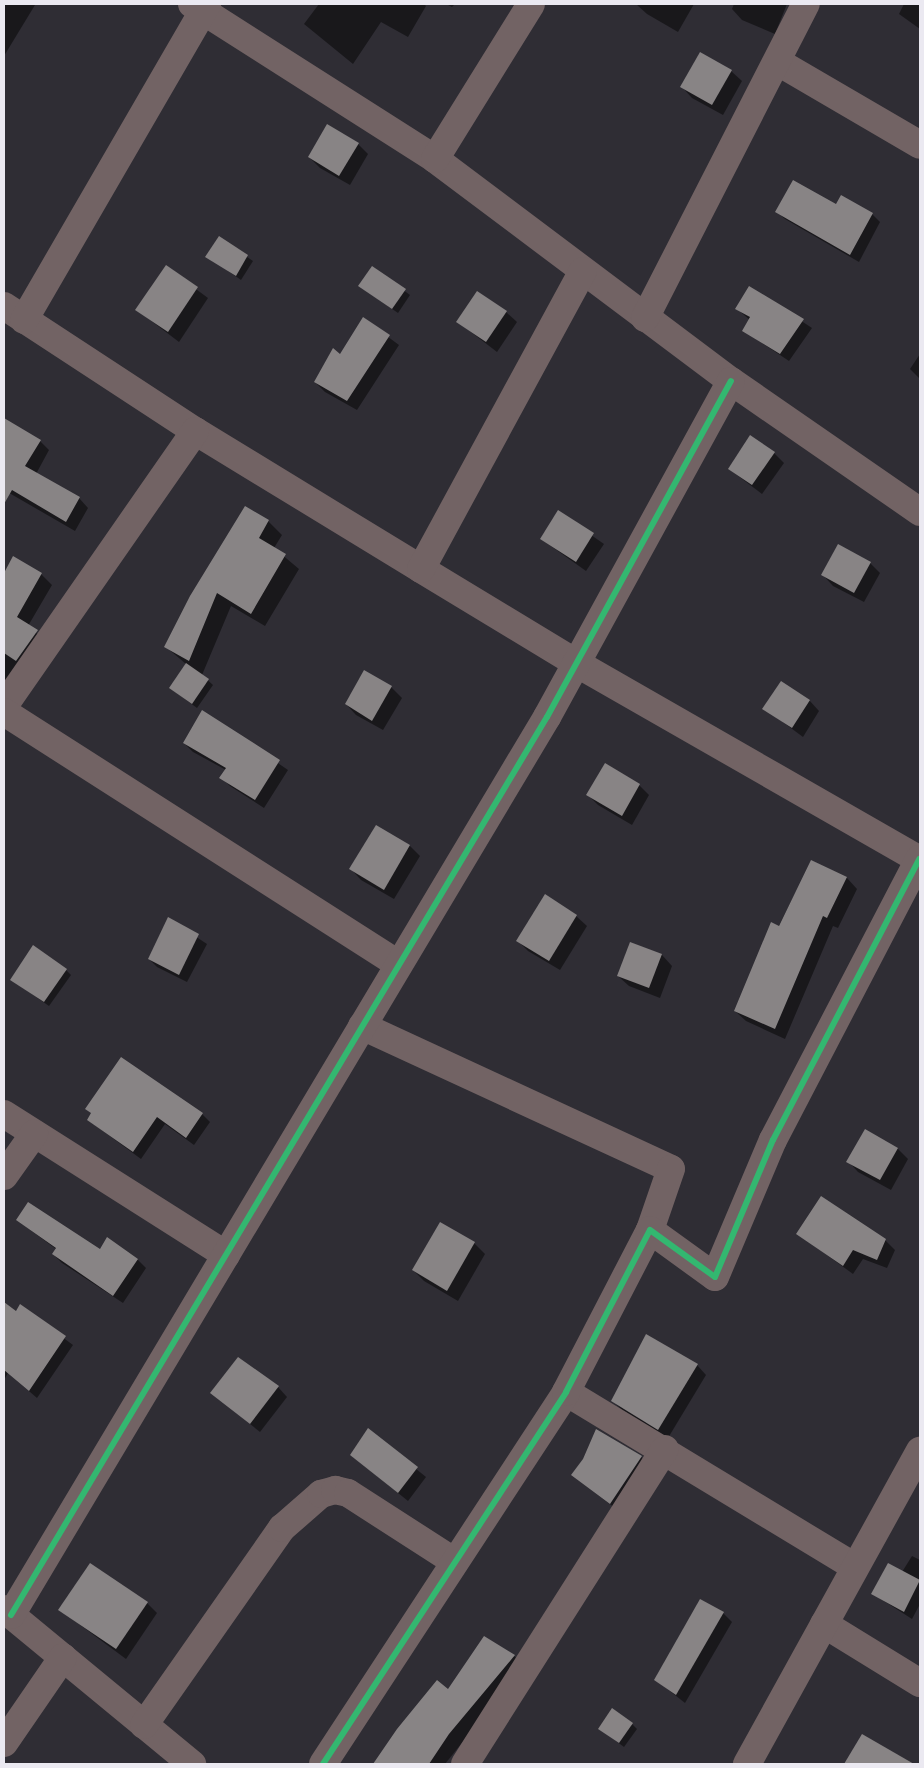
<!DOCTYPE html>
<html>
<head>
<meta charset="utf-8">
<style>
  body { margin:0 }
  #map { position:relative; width:924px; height:1768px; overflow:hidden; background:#2f2d34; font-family:Bitter,serif }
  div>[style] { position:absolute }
  .shadow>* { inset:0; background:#0007 }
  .building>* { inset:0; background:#888485 }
  .street>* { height:28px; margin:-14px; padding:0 14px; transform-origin:14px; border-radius:14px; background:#726364 }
  .cycleway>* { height:6px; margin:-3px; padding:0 3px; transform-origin:3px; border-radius:3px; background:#33b770 }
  span { translate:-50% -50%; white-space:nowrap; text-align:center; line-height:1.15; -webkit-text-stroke:5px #161419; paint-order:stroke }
  .frame { position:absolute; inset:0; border:5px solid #ebe9f1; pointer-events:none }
</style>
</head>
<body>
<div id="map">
  <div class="shadow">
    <div style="clip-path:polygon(4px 4px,35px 5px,4px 56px)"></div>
    <div style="clip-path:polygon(319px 4px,424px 4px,426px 6px,408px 37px,381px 22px,353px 64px,304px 24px)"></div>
    <div style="clip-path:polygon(446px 4px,455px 4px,452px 7px)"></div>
    <div style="clip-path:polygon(636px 4px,694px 4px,678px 32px,647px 14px)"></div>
    <div style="clip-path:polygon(734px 4px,787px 4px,775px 34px,742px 20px,732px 9px)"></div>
    <div style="clip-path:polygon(904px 4px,920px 4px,920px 29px,899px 14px)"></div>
    <div style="clip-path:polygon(731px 71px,742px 81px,723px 115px,692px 98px,682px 87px)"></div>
    <div style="clip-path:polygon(358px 144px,368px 154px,350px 185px,320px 168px,309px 157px)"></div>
    <div style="clip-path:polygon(836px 206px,872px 214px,880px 222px,859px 262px,785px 219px,777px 212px)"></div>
    <div style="clip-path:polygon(219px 238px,253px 261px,241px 280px,207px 256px)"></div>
    <div style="clip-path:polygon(166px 267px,208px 298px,179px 342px,137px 310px)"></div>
    <div style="clip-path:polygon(372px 267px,410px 295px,398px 313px,365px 290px)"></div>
    <div style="clip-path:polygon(750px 287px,812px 328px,789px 361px,744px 331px,750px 320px,737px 309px)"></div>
    <div style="clip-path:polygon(506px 312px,517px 322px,497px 352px,458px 322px)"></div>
    <div style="clip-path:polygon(364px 319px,399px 345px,357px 410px,325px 392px,315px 382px,340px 355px)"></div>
    <div style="clip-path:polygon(920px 354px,920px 379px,910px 369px)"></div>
    <div style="clip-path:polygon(4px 420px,40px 441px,49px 450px,36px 474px,79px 498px,88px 508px,75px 531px,4px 490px)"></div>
    <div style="clip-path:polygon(774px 453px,784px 463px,762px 494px,729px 469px)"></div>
    <div style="clip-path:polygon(558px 512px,604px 544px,586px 571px,541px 539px)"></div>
    <div style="clip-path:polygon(268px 521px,282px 535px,274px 548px,299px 569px,265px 626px,231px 606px,202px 675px,213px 685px,197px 708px,170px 688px,186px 664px,166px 647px)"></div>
    <div style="clip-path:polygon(13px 558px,41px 574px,52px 585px,28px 626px,47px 642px,4px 684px,4px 575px)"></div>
    <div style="clip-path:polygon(870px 563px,880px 573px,864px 602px,833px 586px,823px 575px)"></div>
    <div style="clip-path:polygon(365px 672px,391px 687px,402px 698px,383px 730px,356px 715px,346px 704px)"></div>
    <div style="clip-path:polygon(809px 700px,819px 711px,803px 737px,764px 708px)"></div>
    <div style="clip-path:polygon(202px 711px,288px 770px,264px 808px,230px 786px,221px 777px,226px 770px,193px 752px,184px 743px)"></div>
    <div style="clip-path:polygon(639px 785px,649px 795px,632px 825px,598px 805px,588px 795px)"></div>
    <div style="clip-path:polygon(376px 826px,410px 846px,420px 856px,394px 899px,361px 880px,351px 869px)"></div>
    <div style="clip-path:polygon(812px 861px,847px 878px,857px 889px,838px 928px,833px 926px,785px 1039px,746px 1021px,735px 1011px)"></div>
    <div style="clip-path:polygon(576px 916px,587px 926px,560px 970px,528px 951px,518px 941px)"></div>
    <div style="clip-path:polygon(169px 919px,207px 944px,187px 982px,157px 967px,149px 959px)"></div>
    <div style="clip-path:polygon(631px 943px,662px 955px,672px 966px,660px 998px,629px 986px,618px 976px)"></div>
    <div style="clip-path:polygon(66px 970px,71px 975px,49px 1006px,12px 980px)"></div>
    <div style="clip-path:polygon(202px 1114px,210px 1122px,194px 1145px,165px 1124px,141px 1159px,88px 1120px)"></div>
    <div style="clip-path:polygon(897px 1148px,908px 1159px,891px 1190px,858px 1172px,848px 1161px)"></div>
    <div style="clip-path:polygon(17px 1220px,100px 1250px,138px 1260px,146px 1268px,123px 1303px,62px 1263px,53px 1254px,56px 1249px)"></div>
    <div style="clip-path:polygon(798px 1234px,885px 1240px,895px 1250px,887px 1268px,863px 1259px,853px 1274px)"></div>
    <div style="clip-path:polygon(474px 1243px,485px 1254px,458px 1301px,424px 1281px,413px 1270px)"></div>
    <div style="clip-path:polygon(4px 1303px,17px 1312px,20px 1306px,73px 1345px,37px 1398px,8px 1373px,4px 1380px)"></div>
    <div style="clip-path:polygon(697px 1365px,706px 1375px,668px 1438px,622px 1410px,613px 1401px)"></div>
    <div style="clip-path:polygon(278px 1387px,287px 1397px,260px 1432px,212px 1393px)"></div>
    <div style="clip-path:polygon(368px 1430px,426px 1477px,408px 1501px,351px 1455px)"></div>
    <div style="clip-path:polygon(641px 1457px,646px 1462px,615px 1508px,577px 1479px)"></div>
    <div style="clip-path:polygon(912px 1556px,920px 1560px,920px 1604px,912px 1619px,873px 1594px,902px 1572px)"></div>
    <div style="clip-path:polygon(147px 1603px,157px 1613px,126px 1659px,60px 1610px)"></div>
    <div style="clip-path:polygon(723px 1613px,732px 1622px,685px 1703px,656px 1680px)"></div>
    <div style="clip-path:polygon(514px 1656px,524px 1665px,445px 1764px,375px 1764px,398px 1730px,448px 1691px)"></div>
    <div style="clip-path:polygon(632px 1724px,637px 1729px,624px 1747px,600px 1729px)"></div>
    <div style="clip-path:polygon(862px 1736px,896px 1756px,905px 1764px,846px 1764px)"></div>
  </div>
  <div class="building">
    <div style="clip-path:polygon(700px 52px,732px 70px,712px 105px,680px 87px)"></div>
    <div style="clip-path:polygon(327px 124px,359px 143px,339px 176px,308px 157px)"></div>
    <div style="clip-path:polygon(793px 180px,836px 204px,841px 195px,873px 213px,850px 255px,775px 212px)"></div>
    <div style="clip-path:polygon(219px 236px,248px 255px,236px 276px,205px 257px)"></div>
    <div style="clip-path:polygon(166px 265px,198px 287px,168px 332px,135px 310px)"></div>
    <div style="clip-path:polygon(372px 266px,406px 289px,392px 309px,358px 286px)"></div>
    <div style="clip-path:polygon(749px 286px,804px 319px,780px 354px,742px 331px,750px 317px,735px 309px)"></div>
    <div style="clip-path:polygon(477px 291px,507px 311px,486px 342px,456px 322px)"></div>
    <div style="clip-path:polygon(363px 317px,390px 335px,347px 401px,314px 382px,333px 348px,340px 354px)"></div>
    <div style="clip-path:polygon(4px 418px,41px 440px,25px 466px,80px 497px,66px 522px,12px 490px,4px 504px)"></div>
    <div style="clip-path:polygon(750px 435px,775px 452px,752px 485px,728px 469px)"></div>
    <div style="clip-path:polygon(245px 506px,269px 520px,259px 538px,286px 554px,251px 614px,217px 593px,189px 661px,164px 647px,190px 596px)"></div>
    <div style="clip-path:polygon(558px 510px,594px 533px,576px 562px,540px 539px)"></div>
    <div style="clip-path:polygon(838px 544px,871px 562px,854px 593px,821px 575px)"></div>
    <div style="clip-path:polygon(13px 556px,42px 573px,17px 617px,38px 630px,16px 661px,4px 653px,4px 573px)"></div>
    <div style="clip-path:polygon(186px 663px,209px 679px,192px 704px,169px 688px)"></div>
    <div style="clip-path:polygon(364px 670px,392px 686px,372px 721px,345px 704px)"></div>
    <div style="clip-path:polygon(781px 681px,810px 700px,792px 728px,762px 709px)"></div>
    <div style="clip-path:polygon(202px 710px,280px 760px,255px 800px,219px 778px,226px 768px,183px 743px)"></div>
    <div style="clip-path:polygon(605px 763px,640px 784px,622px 816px,586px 795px)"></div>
    <div style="clip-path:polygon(376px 825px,410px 845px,384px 890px,349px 869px)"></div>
    <div style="clip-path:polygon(811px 860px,847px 877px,827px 918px,823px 916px,775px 1029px,734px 1011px,771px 922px,779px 926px)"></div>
    <div style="clip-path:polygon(545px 894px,577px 915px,549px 961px,516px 941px)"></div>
    <div style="clip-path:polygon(168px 917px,199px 934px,179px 975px,148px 959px)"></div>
    <div style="clip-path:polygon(630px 942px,662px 954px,649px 988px,617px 976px)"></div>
    <div style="clip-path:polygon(33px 945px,67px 969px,44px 1002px,10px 980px)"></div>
    <div style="clip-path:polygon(121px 1057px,203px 1113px,186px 1138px,157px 1117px,133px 1152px,87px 1120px,91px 1113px,85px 1109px)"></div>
    <div style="clip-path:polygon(865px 1129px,898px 1148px,880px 1180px,846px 1162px)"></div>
    <div style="clip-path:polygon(821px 1196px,886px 1239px,877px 1260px,853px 1250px,843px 1266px,796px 1234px)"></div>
    <div style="clip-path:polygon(28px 1202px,100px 1249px,107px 1237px,138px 1259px,113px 1296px,52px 1254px,56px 1248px,16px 1220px)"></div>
    <div style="clip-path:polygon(440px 1222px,475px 1242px,447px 1291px,412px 1270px)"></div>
    <div style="clip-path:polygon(4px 1302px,16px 1311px,20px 1304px,66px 1336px,29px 1391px,4px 1370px)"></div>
    <div style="clip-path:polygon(646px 1334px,698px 1364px,658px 1430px,611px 1401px)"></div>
    <div style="clip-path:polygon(238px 1357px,279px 1386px,250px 1424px,210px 1393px)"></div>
    <div style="clip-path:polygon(368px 1428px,418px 1467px,398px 1493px,350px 1455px)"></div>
    <div style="clip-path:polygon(596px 1429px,642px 1456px,610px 1504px,571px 1475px,583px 1459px)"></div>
    <div style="clip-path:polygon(90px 1563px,148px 1602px,116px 1649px,58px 1610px)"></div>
    <div style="clip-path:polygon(888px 1563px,920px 1580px,904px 1612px,871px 1594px)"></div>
    <div style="clip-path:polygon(700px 1599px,724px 1612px,676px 1695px,654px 1680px)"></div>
    <div style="clip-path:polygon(484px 1636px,515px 1655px,449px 1734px,429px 1764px,373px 1764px,397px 1729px,437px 1680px,448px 1689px)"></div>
    <div style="clip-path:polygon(612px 1708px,633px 1723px,619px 1743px,598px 1729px)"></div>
    <div style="clip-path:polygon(862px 1734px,914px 1764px,844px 1764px)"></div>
  </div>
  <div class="street">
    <div style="left:192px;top:4px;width:288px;rotate:32.5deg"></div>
    <div style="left:435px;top:159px;width:370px;rotate:36.9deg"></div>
    <div style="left:731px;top:381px;width:230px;rotate:34.7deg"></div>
    <div style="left:778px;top:62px;width:164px;rotate:30.3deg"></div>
    <div style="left:435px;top:159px;width:182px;rotate:-58.2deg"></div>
    <div style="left:4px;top:306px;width:228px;rotate:33.2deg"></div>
    <div style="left:195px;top:431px;width:265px;rotate:31.4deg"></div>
    <div style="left:421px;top:569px;width:181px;rotate:31.2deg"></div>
    <div style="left:576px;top:663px;width:396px;rotate:29.8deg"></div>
    <div style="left:645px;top:318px;width:353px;rotate:-62.9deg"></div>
    <div style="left:24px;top:320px;width:365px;rotate:-59.9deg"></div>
    <div style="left:421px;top:569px;width:339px;rotate:-61.5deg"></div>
    <div style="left:4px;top:706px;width:335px;rotate:-55.2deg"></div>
    <div style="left:4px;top:712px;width:468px;rotate:32.6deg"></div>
    <div style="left:362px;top:1026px;width:340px;rotate:24.8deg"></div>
    <div style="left:671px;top:1169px;width:65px;rotate:109deg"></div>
    <div style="left:4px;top:1114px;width:263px;rotate:32.4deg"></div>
    <div style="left:4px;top:1176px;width:52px;rotate:-54.5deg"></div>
    <div style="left:566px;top:1392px;width:338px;rotate:31.2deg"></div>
    <div style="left:4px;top:1609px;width:244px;rotate:39.5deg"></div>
    <div style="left:11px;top:1615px;width:1046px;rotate:-59.17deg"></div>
    <div style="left:547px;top:717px;width:383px;rotate:-61.3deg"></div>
    <div style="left:824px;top:1624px;width:113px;rotate:31.6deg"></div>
    <div style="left:144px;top:1725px;width:241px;rotate:-55deg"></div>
    <div style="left:282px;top:1528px;width:52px;rotate:-41.1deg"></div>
    <div style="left:321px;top:1494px;width:15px;rotate:-16deg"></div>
    <div style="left:335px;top:1490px;width:13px;rotate:13deg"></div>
    <div style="left:348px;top:1493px;width:127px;rotate:32.8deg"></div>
    <div style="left:4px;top:1743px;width:104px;rotate:-55.5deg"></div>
    <div style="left:323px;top:1764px;width:444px;rotate:-56.8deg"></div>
    <div style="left:566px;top:1392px;width:182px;rotate:-62.6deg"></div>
    <div style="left:650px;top:1230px;width:80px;rotate:35.9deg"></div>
    <div style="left:715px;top:1277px;width:149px;rotate:-67.1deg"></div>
    <div style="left:773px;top:1140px;width:317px;rotate:-62.5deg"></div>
    <div style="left:465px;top:1764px;width:373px;rotate:-57.6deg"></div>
    <div style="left:747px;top:1764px;width:358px;rotate:-61.1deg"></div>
  </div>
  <div class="cycleway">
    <div style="left:11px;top:1615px;width:1046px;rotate:-59.17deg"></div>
    <div style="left:547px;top:717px;width:383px;rotate:-61.3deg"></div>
    <div style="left:323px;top:1764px;width:444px;rotate:-56.8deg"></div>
    <div style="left:566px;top:1392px;width:182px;rotate:-62.6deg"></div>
    <div style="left:650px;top:1230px;width:80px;rotate:35.9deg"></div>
    <div style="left:715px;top:1277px;width:149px;rotate:-67.1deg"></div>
    <div style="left:773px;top:1140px;width:317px;rotate:-62.5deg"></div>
  </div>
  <div class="frame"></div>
</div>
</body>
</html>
